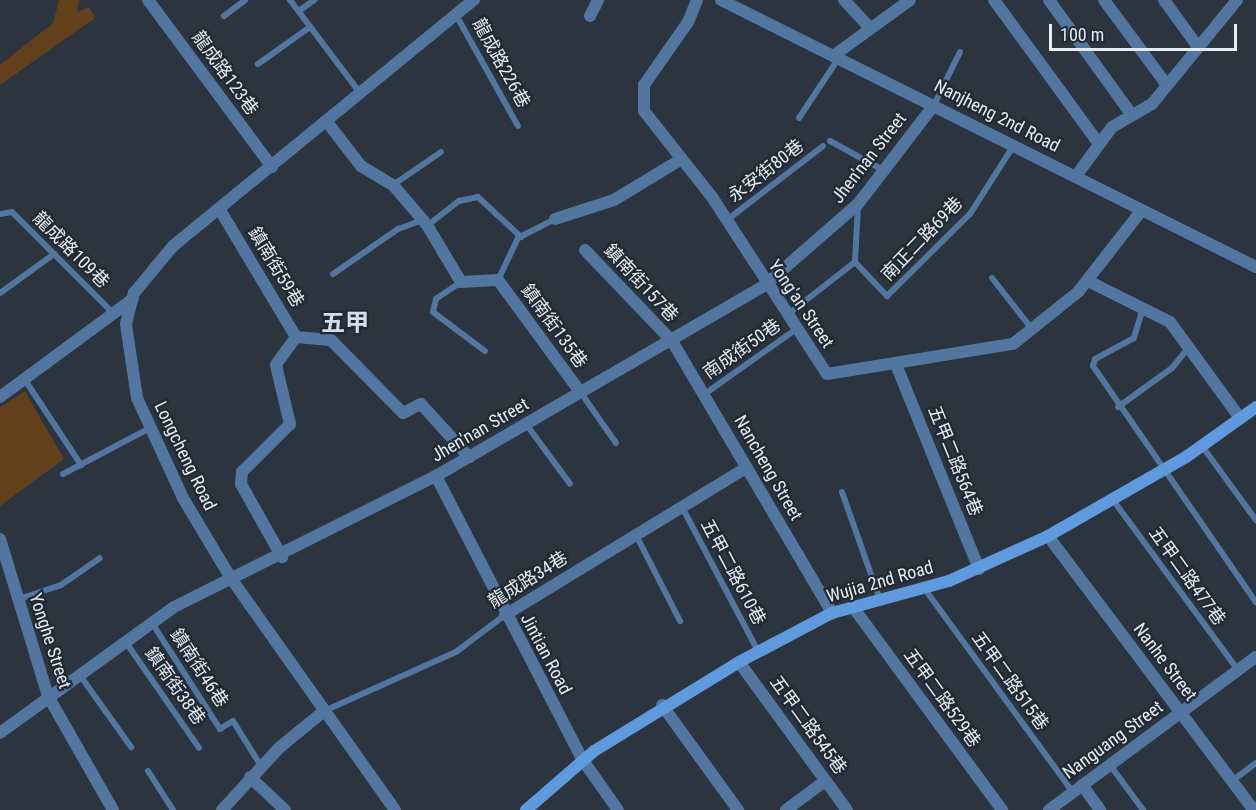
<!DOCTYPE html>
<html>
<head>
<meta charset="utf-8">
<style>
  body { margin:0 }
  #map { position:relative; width:1256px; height:810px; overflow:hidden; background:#2b343f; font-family:"Roboto Condensed","Noto Sans TC",sans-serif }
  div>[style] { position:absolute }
  .green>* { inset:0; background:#62401c }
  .lane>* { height:6px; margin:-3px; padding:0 3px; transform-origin:3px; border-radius:3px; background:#5276a0 }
  .street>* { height:12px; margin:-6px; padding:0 6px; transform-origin:6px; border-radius:6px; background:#5276a0 }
  .secondary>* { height:12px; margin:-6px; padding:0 6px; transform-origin:6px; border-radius:6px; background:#609ade }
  span { translate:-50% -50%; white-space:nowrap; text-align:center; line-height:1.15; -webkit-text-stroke:4.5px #212a34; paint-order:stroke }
  .street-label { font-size:18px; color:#e5ebf2 }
  .district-label { font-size:24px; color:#d4dfed; font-weight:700 }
  .scale { position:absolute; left:1049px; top:24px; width:188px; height:27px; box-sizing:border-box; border:3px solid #e5ebf2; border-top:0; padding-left:8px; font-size:18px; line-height:21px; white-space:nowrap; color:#e5ebf2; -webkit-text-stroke:4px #212a34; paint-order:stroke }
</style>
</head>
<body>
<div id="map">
  <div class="green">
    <div style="clip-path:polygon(59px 0,79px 0,77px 12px,89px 7px,95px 18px,0 85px,0 65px,53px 23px)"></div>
    <div style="clip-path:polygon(25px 391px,64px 459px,0 506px,0 407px)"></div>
  </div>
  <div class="lane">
    <div style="left:290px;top:0;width:116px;rotate:53deg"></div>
    <div style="left:299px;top:11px;width:19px;rotate:-36deg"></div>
    <div style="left:456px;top:15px;width:127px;rotate:60.8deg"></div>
    <div style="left:224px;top:16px;width:26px;rotate:-37deg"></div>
    <div style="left:258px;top:64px;width:64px;rotate:-35.4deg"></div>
    <div style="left:934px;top:105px;width:59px;rotate:-63.9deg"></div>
    <div style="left:799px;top:118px;width:71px;rotate:-56.5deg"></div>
    <div style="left:830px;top:141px;width:60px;rotate:28.7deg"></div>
    <div style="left:393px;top:185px;width:58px;rotate:-34.5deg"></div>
    <div style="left:858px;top:206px;width:56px;rotate:93.1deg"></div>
    <div style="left:855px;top:262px;width:47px;rotate:46.7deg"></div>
    <div style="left:887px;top:296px;width:117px;rotate:-44.7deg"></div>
    <div style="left:970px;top:214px;width:82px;rotate:-57.5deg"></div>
    <div style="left:0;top:214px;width:12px;rotate:-9deg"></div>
    <div style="left:12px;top:212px;width:143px;rotate:45deg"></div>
    <div style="left:727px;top:220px;width:121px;rotate:-37.6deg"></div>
    <div style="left:428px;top:225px;width:39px;rotate:-38deg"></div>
    <div style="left:459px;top:201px;width:19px;rotate:-12deg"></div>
    <div style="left:478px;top:197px;width:59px;rotate:42.9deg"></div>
    <div style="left:333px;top:274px;width:79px;rotate:-34.7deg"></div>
    <div style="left:398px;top:229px;width:27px;rotate:-20deg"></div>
    <div style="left:992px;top:278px;width:65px;rotate:51.9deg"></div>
    <div style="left:498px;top:280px;width:47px;rotate:-64.5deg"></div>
    <div style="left:518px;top:238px;width:42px;rotate:-27.2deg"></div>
    <div style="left:461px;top:282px;width:30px;rotate:146deg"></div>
    <div style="left:436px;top:299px;width:13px;rotate:103deg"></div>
    <div style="left:433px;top:312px;width:65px;rotate:36.9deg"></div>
    <div style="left:0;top:293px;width:67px;rotate:-35.8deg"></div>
    <div style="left:1143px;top:308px;width:31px;rotate:107deg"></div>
    <div style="left:1134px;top:338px;width:44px;rotate:151.7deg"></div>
    <div style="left:1095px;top:359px;width:7px;rotate:106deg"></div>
    <div style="left:1093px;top:366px;width:287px;rotate:55.4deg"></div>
    <div style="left:787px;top:315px;width:86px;rotate:-37.9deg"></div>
    <div style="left:25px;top:380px;width:102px;rotate:56.6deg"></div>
    <div style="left:581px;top:393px;width:61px;rotate:55deg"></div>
    <div style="left:706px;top:393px;width:109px;rotate:-35.3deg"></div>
    <div style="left:1118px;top:407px;width:67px;rotate:-35.8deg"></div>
    <div style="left:1172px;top:368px;width:26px;rotate:-51deg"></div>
    <div style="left:526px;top:424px;width:74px;rotate:53.7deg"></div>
    <div style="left:1202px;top:446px;width:92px;rotate:53.9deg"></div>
    <div style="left:63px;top:474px;width:98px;rotate:-27.9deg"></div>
    <div style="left:842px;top:492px;width:114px;rotate:70.6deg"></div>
    <div style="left:1113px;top:500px;width:211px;rotate:53.7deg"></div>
    <div style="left:682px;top:507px;width:163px;rotate:62.2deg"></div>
    <div style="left:636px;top:535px;width:97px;rotate:62.9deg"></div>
    <div style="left:924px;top:588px;width:253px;rotate:53.9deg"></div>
    <div style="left:19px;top:599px;width:44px;rotate:-18.4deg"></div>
    <div style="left:61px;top:585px;width:47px;rotate:-34.7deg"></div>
    <div style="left:152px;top:623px;width:126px;rotate:57.3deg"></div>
    <div style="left:220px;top:729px;width:15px;rotate:-32deg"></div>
    <div style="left:233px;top:721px;width:53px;rotate:58.1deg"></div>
    <div style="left:125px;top:641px;width:130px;rotate:55.3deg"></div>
    <div style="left:79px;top:674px;width:90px;rotate:54.5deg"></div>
    <div style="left:324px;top:711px;width:145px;rotate:-24.1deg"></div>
    <div style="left:456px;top:652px;width:61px;rotate:-37.1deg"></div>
    <div style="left:1110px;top:765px;width:56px;rotate:53.7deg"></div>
    <div style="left:148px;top:771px;width:46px;rotate:57.3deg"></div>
    <div style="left:1232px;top:781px;width:30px;rotate:-37deg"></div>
  </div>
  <div class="street">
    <div style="left:148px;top:0;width:208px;rotate:53.4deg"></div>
    <div style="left:697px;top:0;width:24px;rotate:112deg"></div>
    <div style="left:688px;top:22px;width:77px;rotate:124.9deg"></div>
    <div style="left:644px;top:85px;width:26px;rotate:90deg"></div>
    <div style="left:644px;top:111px;width:110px;rotate:51.7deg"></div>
    <div style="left:712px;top:197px;width:211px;rotate:57deg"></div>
    <div style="left:827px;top:374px;width:188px;rotate:-9.2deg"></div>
    <div style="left:1013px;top:344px;width:83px;rotate:-38.7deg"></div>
    <div style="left:1078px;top:292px;width:103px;rotate:-52.1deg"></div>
    <div style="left:721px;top:0;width:598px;rotate:26.52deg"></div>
    <div style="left:844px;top:0;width:38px;rotate:47deg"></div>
    <div style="left:994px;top:0;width:178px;rotate:53.9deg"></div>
    <div style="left:1049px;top:0;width:142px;rotate:54.2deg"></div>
    <div style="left:1104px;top:0;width:106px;rotate:53.5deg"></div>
    <div style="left:1164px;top:0;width:58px;rotate:54.1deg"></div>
    <div style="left:590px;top:16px;width:18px;rotate:-63deg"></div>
    <div style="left:833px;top:56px;width:95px;rotate:-36deg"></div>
    <div style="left:327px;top:122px;width:56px;rotate:52.3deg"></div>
    <div style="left:361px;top:166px;width:37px;rotate:31deg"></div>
    <div style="left:393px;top:185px;width:52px;rotate:49.6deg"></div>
    <div style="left:427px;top:225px;width:66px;rotate:59.2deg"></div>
    <div style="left:461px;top:282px;width:37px;rotate:-3deg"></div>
    <div style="left:498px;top:280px;width:140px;rotate:53.7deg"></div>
    <div style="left:1076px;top:176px;width:61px;rotate:-53.7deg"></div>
    <div style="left:1112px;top:127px;width:46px;rotate:-29.9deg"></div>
    <div style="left:1152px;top:104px;width:134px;rotate:-50.7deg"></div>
    <div style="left:220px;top:210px;width:148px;rotate:59.1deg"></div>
    <div style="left:296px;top:337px;width:34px;rotate:126deg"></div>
    <div style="left:276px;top:365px;width:61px;rotate:76.7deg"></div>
    <div style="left:290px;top:424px;width:68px;rotate:135deg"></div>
    <div style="left:242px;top:472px;width:12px;rotate:95deg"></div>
    <div style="left:241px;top:484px;width:84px;rotate:60.7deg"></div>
    <div style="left:555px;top:219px;width:62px;rotate:-17.9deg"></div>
    <div style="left:614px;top:200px;width:77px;rotate:-31.2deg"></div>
    <div style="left:585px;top:250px;width:126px;rotate:46.3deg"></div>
    <div style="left:672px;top:341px;width:316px;rotate:59.5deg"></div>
    <div style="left:1088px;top:281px;width:92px;rotate:26.6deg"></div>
    <div style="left:1170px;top:322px;width:119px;rotate:53.9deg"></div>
    <div style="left:296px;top:337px;width:35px;rotate:5deg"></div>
    <div style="left:331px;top:340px;width:103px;rotate:45.4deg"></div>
    <div style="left:403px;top:413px;width:20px;rotate:-27deg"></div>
    <div style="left:421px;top:404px;width:72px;rotate:47.8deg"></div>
    <div style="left:897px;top:367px;width:218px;rotate:67.9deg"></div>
    <div style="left:0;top:397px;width:165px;rotate:-36.4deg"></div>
    <div style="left:436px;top:476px;width:318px;rotate:62.7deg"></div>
    <div style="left:582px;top:759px;width:62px;rotate:54.8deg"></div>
    <div style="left:1048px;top:536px;width:343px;rotate:53.1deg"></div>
    <div style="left:0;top:539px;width:164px;rotate:73deg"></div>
    <div style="left:48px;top:696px;width:131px;rotate:60.3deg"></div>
    <div style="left:853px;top:607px;width:252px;rotate:53.7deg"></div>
    <div style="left:505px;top:615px;width:282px;rotate:-31.4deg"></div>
    <div style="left:739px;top:662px;width:183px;rotate:53.9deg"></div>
    <div style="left:662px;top:705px;width:130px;rotate:54.1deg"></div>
    <div style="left:0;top:733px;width:215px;rotate:-35.9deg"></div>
    <div style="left:174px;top:607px;width:293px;rotate:-26.6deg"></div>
    <div style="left:436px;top:476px;width:380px;rotate:-30.1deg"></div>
    <div style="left:765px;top:285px;width:123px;rotate:-41.1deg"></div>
    <div style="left:858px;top:204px;width:125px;rotate:-52.5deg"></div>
    <div style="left:250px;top:777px;width:48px;rotate:43.3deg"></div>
    <div style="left:1082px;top:785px;width:31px;rotate:54deg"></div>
    <div style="left:222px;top:810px;width:84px;rotate:-47.4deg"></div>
    <div style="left:279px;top:748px;width:58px;rotate:-39.4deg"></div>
    <div style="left:395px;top:810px;width:282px;rotate:-125.3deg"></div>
    <div style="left:232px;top:580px;width:96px;rotate:-120.9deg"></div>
    <div style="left:183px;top:498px;width:110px;rotate:-114.7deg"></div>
    <div style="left:137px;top:398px;width:75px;rotate:-98.5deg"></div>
    <div style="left:126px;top:324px;width:32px;rotate:-76deg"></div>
    <div style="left:134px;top:293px;width:61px;rotate:-50.3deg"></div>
    <div style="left:173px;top:246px;width:389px;rotate:-39.3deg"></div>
    <div style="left:786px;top:810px;width:49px;rotate:-36.6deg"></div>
    <div style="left:1049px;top:810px;width:257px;rotate:-36.5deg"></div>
  </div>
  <div class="secondary">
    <div style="left:526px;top:810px;width:90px;rotate:-40.9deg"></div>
    <div style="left:594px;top:751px;width:170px;rotate:-31.5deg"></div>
    <div style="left:739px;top:662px;width:105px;rotate:-27.8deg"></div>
    <div style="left:832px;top:613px;width:121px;rotate:-15.3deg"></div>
    <div style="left:949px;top:581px;width:109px;rotate:-24.4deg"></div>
    <div style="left:1048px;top:536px;width:159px;rotate:-29.8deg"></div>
    <div style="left:1186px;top:457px;width:86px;rotate:-35.5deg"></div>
  </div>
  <div class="street-label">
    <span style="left:501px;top:63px;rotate:61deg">龍成路226巷</span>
    <span style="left:225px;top:73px;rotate:54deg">龍成路123巷</span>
    <span style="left:997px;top:116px;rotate:27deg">Nanjheng 2nd Road</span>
    <span style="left:869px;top:158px;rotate:-52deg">Jhen'nan Street</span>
    <span style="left:766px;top:171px;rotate:-38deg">永安街80巷</span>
    <span style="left:922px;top:239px;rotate:-46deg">南正二路69巷</span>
    <span style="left:71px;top:250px;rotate:45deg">龍成路109巷</span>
    <span style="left:276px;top:267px;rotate:59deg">鎮南街59巷</span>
    <span style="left:641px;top:283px;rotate:47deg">鎮南街157巷</span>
    <span style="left:801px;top:304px;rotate:56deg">Yong'an Street</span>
    <span style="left:554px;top:326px;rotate:54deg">鎮南街135巷</span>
    <span style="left:742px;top:349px;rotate:-35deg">南成街50巷</span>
    <span style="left:480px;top:430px;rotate:-30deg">Jhen'nan Street</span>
    <span style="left:185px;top:456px;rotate:64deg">Longcheng Road</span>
    <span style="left:955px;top:461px;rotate:68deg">五甲二路564巷</span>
    <span style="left:768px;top:468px;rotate:60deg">Nancheng Street</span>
    <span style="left:733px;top:572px;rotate:62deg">五甲二路610巷</span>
    <span style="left:1187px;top:576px;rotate:54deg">五甲二路477巷</span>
    <span style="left:528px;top:580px;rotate:-32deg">龍成路34巷</span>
    <span style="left:880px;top:582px;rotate:-16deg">Wujia 2nd Road</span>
    <span style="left:50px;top:641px;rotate:72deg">Yonghe Street</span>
    <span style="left:546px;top:654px;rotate:62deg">Jintian Road</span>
    <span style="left:1165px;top:662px;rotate:53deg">Nanhe Street</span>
    <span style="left:199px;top:668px;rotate:57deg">鎮南街46巷</span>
    <span style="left:1010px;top:681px;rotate:54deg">五甲二路515巷</span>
    <span style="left:175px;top:686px;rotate:55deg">鎮南街38巷</span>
    <span style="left:942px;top:698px;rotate:54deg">五甲二路529巷</span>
    <span style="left:808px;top:725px;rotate:54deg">五甲二路545巷</span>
    <span style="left:1113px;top:740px;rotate:-36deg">Nanguang Street</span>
  </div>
  <div class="district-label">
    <span style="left:345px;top:324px">五甲</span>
  </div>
  <div class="scale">100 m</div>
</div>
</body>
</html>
